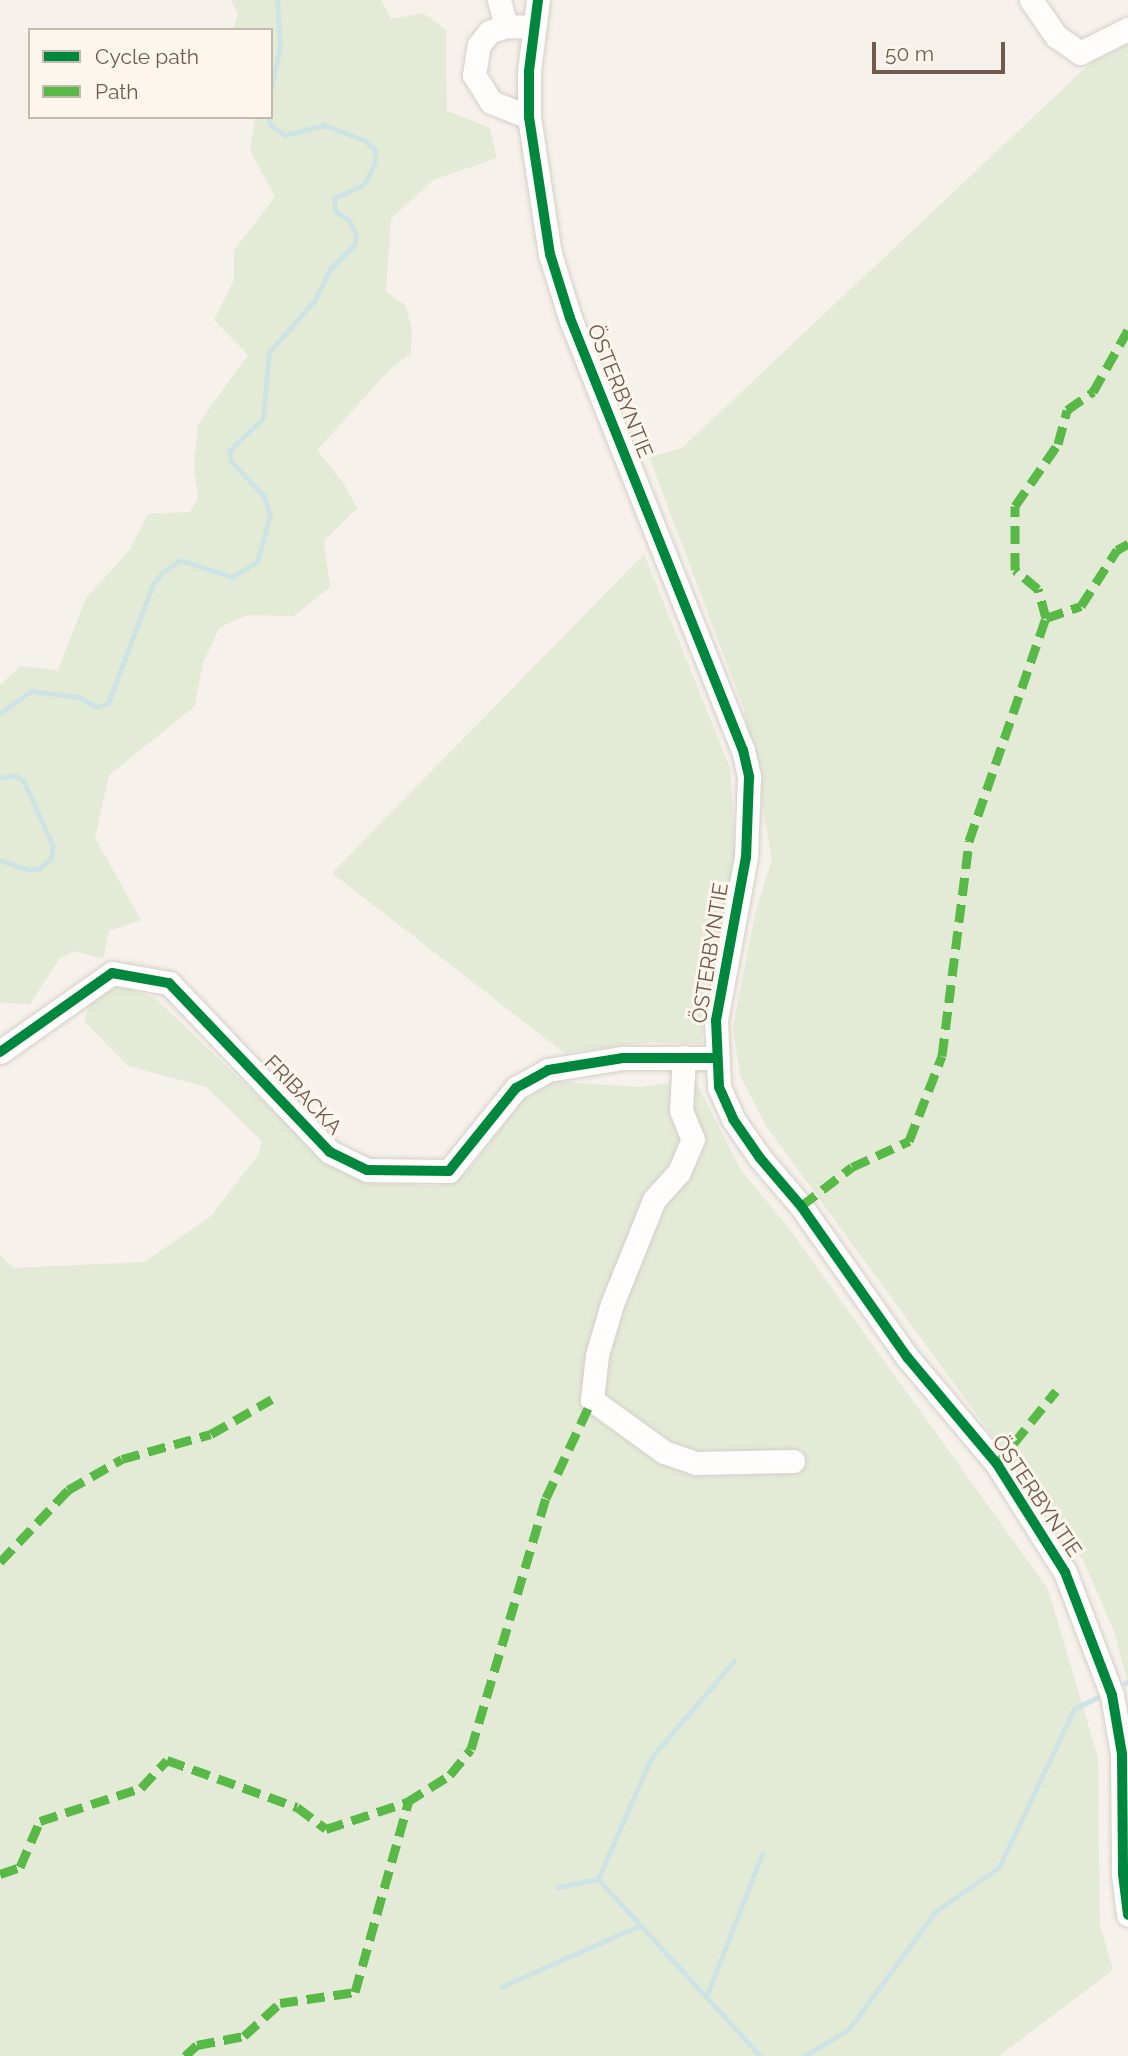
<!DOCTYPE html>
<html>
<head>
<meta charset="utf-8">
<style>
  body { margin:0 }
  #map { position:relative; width:1128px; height:2056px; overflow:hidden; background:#f6f1ea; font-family:Raleway,sans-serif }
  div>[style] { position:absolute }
  .green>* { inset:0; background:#e3ebd6 }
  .stream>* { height:5px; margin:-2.5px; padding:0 2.5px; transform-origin:2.5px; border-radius:2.5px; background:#cde3e4 }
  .roads { filter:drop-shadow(0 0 2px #d5cec9) drop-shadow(0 0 2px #d5cec9) }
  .minor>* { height:23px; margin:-11.5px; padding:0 11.5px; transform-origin:11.5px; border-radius:11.5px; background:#fefdfc }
  .quiet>* { height:9px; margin-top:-4.5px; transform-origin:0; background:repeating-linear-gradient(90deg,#58b947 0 18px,transparent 0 27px) }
  .cycleway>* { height:10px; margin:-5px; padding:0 5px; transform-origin:5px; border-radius:5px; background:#00873e }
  span { translate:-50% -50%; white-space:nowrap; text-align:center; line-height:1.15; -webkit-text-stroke:6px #fdf6ec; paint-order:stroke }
  .street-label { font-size:21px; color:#715a4d }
  .legend { position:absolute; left:28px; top:28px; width:245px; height:91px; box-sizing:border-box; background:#fdf6ec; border:2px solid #c5b8ac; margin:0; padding:9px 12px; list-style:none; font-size:21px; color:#715a4d }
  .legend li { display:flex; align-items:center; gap:14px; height:35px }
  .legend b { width:35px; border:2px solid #c5b8ac }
  .scale { position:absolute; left:872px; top:42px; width:133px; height:32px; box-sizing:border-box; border:4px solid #715a4d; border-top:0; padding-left:9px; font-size:21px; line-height:24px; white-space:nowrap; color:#715a4d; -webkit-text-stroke:5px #fdf6ec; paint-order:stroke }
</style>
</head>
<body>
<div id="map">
  <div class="green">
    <div style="clip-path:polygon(231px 0,381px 0,391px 19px,423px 13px,446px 30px,447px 111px,490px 128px,497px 158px,433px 180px,391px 219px,386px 292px,405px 305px,412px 329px,411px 354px,391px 368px,317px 450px,342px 481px,357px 508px,324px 541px,330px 587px,294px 616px,247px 615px,219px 628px,203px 663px,195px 706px,109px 775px,95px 838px,141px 920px,109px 931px,103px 959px,74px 951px,59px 959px,30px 1004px,0 1003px,0 685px,20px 666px,58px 670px,86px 598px,129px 551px,148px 514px,190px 512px,198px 499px,194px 465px,198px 424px,248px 355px,214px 320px,234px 280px,234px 250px,275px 197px,250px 150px,255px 117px,271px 117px,271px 30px,233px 30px,238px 14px)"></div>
    <div style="clip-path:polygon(1128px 34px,1128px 1685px,1114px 1631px,1083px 1560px,766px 1126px,740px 1075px,733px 1027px,755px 914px,772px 859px,744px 709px,649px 457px,682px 448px,1100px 54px)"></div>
    <div style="clip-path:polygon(644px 554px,730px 768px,736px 853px,708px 986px,701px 1044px,651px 1042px,564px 1053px,332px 873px)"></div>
    <div style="clip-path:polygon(114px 985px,154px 997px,329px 1164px,374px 1183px,435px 1186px,466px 1174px,521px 1101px,553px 1081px,640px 1087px,695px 1080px,741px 1170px,788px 1227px,1048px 1589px,1098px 1758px,1100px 1924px,1113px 1970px,999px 2056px,0 2056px,0 1255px,13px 1268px,144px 1262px,210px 1217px,259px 1154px,262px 1141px,206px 1087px,128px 1066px,84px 1021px,90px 1002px)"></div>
  </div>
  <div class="stream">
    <div style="left:271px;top:87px;width:39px;rotate:-77deg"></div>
    <div style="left:280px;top:49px;width:49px;rotate:-93.5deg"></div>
    <div style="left:0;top:713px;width:39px;rotate:-35deg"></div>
    <div style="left:32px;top:691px;width:46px;rotate:7.4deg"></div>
    <div style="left:78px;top:697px;width:21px;rotate:28deg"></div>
    <div style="left:97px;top:707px;width:12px;rotate:-20deg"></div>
    <div style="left:108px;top:703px;width:127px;rotate:-69.3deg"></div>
    <div style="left:153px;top:584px;width:14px;rotate:-51deg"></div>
    <div style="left:162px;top:573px;width:22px;rotate:-36deg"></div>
    <div style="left:180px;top:560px;width:55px;rotate:18.1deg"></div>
    <div style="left:232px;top:577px;width:29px;rotate:-31deg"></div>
    <div style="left:257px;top:562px;width:49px;rotate:-74.5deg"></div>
    <div style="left:270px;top:515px;width:21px;rotate:-109deg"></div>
    <div style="left:263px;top:495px;width:47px;rotate:-133.3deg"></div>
    <div style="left:231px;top:461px;width:10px;rotate:-101deg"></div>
    <div style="left:229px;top:451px;width:47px;rotate:-44.1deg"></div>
    <div style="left:263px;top:418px;width:66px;rotate:-84.8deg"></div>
    <div style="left:269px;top:352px;width:68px;rotate:-48.6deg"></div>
    <div style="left:314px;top:301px;width:36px;rotate:-63deg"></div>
    <div style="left:330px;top:269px;width:35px;rotate:-45deg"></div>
    <div style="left:355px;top:244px;width:10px;rotate:-84deg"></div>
    <div style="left:356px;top:234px;width:16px;rotate:-117deg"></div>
    <div style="left:349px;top:220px;width:17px;rotate:-147deg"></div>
    <div style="left:335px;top:211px;width:13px;rotate:-94deg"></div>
    <div style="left:334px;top:198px;width:32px;rotate:-24deg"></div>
    <div style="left:363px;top:185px;width:25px;rotate:-61deg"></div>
    <div style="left:375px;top:163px;width:14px;rotate:-90deg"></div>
    <div style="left:375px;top:149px;width:14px;rotate:-141deg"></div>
    <div style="left:364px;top:140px;width:42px;rotate:-159deg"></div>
    <div style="left:325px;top:125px;width:41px;rotate:166deg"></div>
    <div style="left:285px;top:135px;width:17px;rotate:-147deg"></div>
    <div style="left:271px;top:126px;width:9px;rotate:-108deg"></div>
    <div style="left:0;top:778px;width:14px;rotate:-12deg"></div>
    <div style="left:14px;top:775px;width:10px;rotate:29deg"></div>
    <div style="left:23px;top:780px;width:72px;rotate:65.6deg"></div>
    <div style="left:53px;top:846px;width:12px;rotate:99deg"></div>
    <div style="left:51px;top:858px;width:15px;rotate:138deg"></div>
    <div style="left:40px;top:868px;width:10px;rotate:169deg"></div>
    <div style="left:30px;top:870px;width:32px;rotate:-162deg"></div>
    <div style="left:734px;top:1661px;width:128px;rotate:130.6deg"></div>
    <div style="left:651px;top:1758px;width:132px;rotate:113.7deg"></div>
    <div style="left:598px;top:1879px;width:240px;rotate:47.5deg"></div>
    <div style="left:1125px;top:1683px;width:3px;rotate:-18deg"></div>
    <div style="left:558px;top:1887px;width:41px;rotate:-11.3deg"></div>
    <div style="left:501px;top:1987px;width:152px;rotate:-24deg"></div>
    <div style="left:706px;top:1997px;width:154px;rotate:-68.6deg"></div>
    <div style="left:804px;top:2056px;width:51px;rotate:-30.6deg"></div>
    <div style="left:848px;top:2030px;width:147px;rotate:-53.6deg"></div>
    <div style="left:935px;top:1912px;width:78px;rotate:-35.1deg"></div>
    <div style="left:999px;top:1867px;width:175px;rotate:-64.6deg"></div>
    <div style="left:1074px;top:1709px;width:25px;rotate:-27deg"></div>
  </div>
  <div class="roads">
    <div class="minor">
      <div style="left:499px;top:0;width:27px;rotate:75deg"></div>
      <div style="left:538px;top:0;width:72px;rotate:97.2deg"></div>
      <div style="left:529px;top:71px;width:46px;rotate:90deg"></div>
      <div style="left:529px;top:117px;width:139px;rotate:81.3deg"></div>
      <div style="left:550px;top:254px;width:67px;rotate:72.6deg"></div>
      <div style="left:570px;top:318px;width:465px;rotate:68.2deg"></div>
      <div style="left:743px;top:750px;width:28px;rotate:77deg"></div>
      <div style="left:749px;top:777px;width:80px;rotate:92.1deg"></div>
      <div style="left:746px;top:857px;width:166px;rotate:100.4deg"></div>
      <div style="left:716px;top:1020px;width:67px;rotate:87.4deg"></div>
      <div style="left:719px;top:1087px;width:35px;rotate:66deg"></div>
      <div style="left:733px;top:1119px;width:47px;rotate:55.3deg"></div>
      <div style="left:760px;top:1158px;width:63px;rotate:49.5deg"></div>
      <div style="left:801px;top:1206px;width:186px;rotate:54.9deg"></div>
      <div style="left:908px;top:1358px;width:138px;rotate:50deg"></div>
      <div style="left:997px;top:1464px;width:128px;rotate:57.8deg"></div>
      <div style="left:1065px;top:1572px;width:132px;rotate:69.1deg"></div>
      <div style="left:1112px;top:1695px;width:60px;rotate:80.4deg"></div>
      <div style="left:1122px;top:1754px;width:120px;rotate:89.5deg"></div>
      <div style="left:1123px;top:1874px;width:41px;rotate:83deg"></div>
      <div style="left:1031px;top:0;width:44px;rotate:55.2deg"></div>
      <div style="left:1056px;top:36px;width:29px;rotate:35deg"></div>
      <div style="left:1080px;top:53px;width:54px;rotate:-26.6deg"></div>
      <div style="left:529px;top:117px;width:41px;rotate:-158.5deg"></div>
      <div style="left:491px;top:102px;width:32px;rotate:-122deg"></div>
      <div style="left:474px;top:75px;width:30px;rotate:-81deg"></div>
      <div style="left:479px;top:45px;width:16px;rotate:-52deg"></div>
      <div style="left:489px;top:32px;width:18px;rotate:-19deg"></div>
      <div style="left:506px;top:26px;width:28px;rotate:2deg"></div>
      <div style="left:0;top:1052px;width:137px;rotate:-35.2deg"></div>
      <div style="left:112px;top:973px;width:58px;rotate:10deg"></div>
      <div style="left:169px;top:983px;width:233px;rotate:46.4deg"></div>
      <div style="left:330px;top:1152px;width:41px;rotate:25.9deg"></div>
      <div style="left:367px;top:1170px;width:82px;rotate:0.7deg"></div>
      <div style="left:449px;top:1171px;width:107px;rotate:-51.1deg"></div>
      <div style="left:516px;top:1088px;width:37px;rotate:-29deg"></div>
      <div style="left:548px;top:1070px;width:76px;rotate:-9.1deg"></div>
      <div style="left:623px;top:1058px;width:92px"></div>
      <div style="left:684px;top:1057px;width:53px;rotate:93.2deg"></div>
      <div style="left:681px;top:1110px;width:31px;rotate:68deg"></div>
      <div style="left:693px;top:1139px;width:36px;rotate:113deg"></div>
      <div style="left:679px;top:1172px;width:38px;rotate:132deg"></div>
      <div style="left:654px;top:1200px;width:112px;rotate:112deg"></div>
      <div style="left:612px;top:1304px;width:53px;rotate:106.4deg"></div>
      <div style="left:597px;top:1355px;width:45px;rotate:96.3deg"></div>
      <div style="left:592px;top:1400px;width:89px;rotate:35.8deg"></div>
      <div style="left:664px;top:1452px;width:34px;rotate:19deg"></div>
      <div style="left:696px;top:1463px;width:97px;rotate:-1.2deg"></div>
    </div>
  </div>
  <div class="quiet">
    <div style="left:1046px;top:618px;width:37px;rotate:-19deg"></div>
    <div style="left:1081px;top:606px;width:67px;rotate:-57.3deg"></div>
    <div style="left:1117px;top:550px;width:13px;rotate:-29deg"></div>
    <div style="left:801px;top:1206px;width:64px;rotate:-37.4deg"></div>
    <div style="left:852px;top:1167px;width:63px;rotate:-24.5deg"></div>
    <div style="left:909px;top:1141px;width:91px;rotate:-68.8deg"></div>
    <div style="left:942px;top:1056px;width:217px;rotate:-82.8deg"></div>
    <div style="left:969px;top:841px;width:236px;rotate:-71deg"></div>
    <div style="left:1046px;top:618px;width:30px;rotate:-105deg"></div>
    <div style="left:1038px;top:589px;width:30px;rotate:-140deg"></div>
    <div style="left:1015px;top:570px;width:64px;rotate:-90deg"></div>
    <div style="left:1015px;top:506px;width:75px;rotate:-55.3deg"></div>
    <div style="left:1058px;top:444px;width:35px;rotate:-75deg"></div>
    <div style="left:1067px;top:410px;width:32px;rotate:-35deg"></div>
    <div style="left:1093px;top:392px;width:71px;rotate:-60.6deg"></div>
    <div style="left:997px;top:1464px;width:94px;rotate:-51.1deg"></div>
    <div style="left:0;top:1562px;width:99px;rotate:-46.6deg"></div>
    <div style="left:68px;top:1490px;width:62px;rotate:-29.9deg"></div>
    <div style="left:122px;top:1459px;width:92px;rotate:-15.7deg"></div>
    <div style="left:211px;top:1434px;width:70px;rotate:-29.8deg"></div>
    <div style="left:0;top:1874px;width:21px;rotate:-19deg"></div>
    <div style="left:20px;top:1867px;width:50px;rotate:-66.5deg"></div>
    <div style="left:40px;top:1821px;width:106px;rotate:-18.1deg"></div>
    <div style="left:141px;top:1788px;width:38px;rotate:-47deg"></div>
    <div style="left:167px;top:1760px;width:138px;rotate:19.9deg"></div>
    <div style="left:297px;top:1807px;width:36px;rotate:37deg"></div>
    <div style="left:326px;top:1829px;width:85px;rotate:-18.4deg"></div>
    <div style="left:407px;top:1802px;width:51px;rotate:-32.1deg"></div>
    <div style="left:450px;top:1775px;width:33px;rotate:-51deg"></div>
    <div style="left:471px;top:1749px;width:262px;rotate:-73.4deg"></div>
    <div style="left:546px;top:1498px;width:108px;rotate:-64.9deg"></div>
    <div style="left:185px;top:2056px;width:16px;rotate:-43deg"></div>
    <div style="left:197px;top:2045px;width:48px;rotate:-10.8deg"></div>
    <div style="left:244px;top:2036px;width:49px;rotate:-42.5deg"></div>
    <div style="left:280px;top:2003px;width:76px;rotate:-8.3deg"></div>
    <div style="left:355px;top:1992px;width:199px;rotate:-74.3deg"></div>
  </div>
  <div class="cycleway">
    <div style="left:538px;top:0;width:72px;rotate:97.2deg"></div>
    <div style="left:529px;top:71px;width:46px;rotate:90deg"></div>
    <div style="left:529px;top:117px;width:139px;rotate:81.3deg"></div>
    <div style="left:550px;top:254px;width:67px;rotate:72.6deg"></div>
    <div style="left:570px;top:318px;width:465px;rotate:68.2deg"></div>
    <div style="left:743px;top:750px;width:28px;rotate:77deg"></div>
    <div style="left:749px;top:777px;width:80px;rotate:92.1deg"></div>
    <div style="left:746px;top:857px;width:166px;rotate:100.4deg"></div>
    <div style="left:716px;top:1020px;width:67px;rotate:87.4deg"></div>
    <div style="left:719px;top:1087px;width:35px;rotate:66deg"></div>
    <div style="left:733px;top:1119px;width:47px;rotate:55.3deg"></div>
    <div style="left:760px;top:1158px;width:63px;rotate:49.5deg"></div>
    <div style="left:801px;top:1206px;width:186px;rotate:54.9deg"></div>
    <div style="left:908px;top:1358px;width:138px;rotate:50deg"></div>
    <div style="left:997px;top:1464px;width:128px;rotate:57.8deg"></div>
    <div style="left:1065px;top:1572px;width:132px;rotate:69.1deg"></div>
    <div style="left:1112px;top:1695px;width:60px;rotate:80.4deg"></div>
    <div style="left:1122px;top:1754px;width:120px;rotate:89.5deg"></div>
    <div style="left:1123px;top:1874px;width:41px;rotate:83deg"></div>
    <div style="left:0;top:1052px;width:137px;rotate:-35.2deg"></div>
    <div style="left:112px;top:973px;width:58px;rotate:10deg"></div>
    <div style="left:169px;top:983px;width:233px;rotate:46.4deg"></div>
    <div style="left:330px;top:1152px;width:41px;rotate:25.9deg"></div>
    <div style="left:367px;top:1170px;width:82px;rotate:0.7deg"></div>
    <div style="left:449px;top:1171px;width:107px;rotate:-51.1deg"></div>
    <div style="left:516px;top:1088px;width:37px;rotate:-29deg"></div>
    <div style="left:548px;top:1070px;width:76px;rotate:-9.1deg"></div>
    <div style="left:623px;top:1058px;width:92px"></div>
  </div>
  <div class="street-label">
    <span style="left:620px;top:391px;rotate:68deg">ÖSTERBYNTIE</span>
    <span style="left:710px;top:953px;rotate:-81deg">ÖSTERBYNTIE</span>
    <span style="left:303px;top:1095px;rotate:46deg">FRIBACKA</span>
    <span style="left:1037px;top:1496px;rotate:56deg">ÖSTERBYNTIE</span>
  </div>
  <ul class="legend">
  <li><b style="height:9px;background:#00873e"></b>Cycle path</li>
  <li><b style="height:9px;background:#58b947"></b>Path</li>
  </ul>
  <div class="scale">50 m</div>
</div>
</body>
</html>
